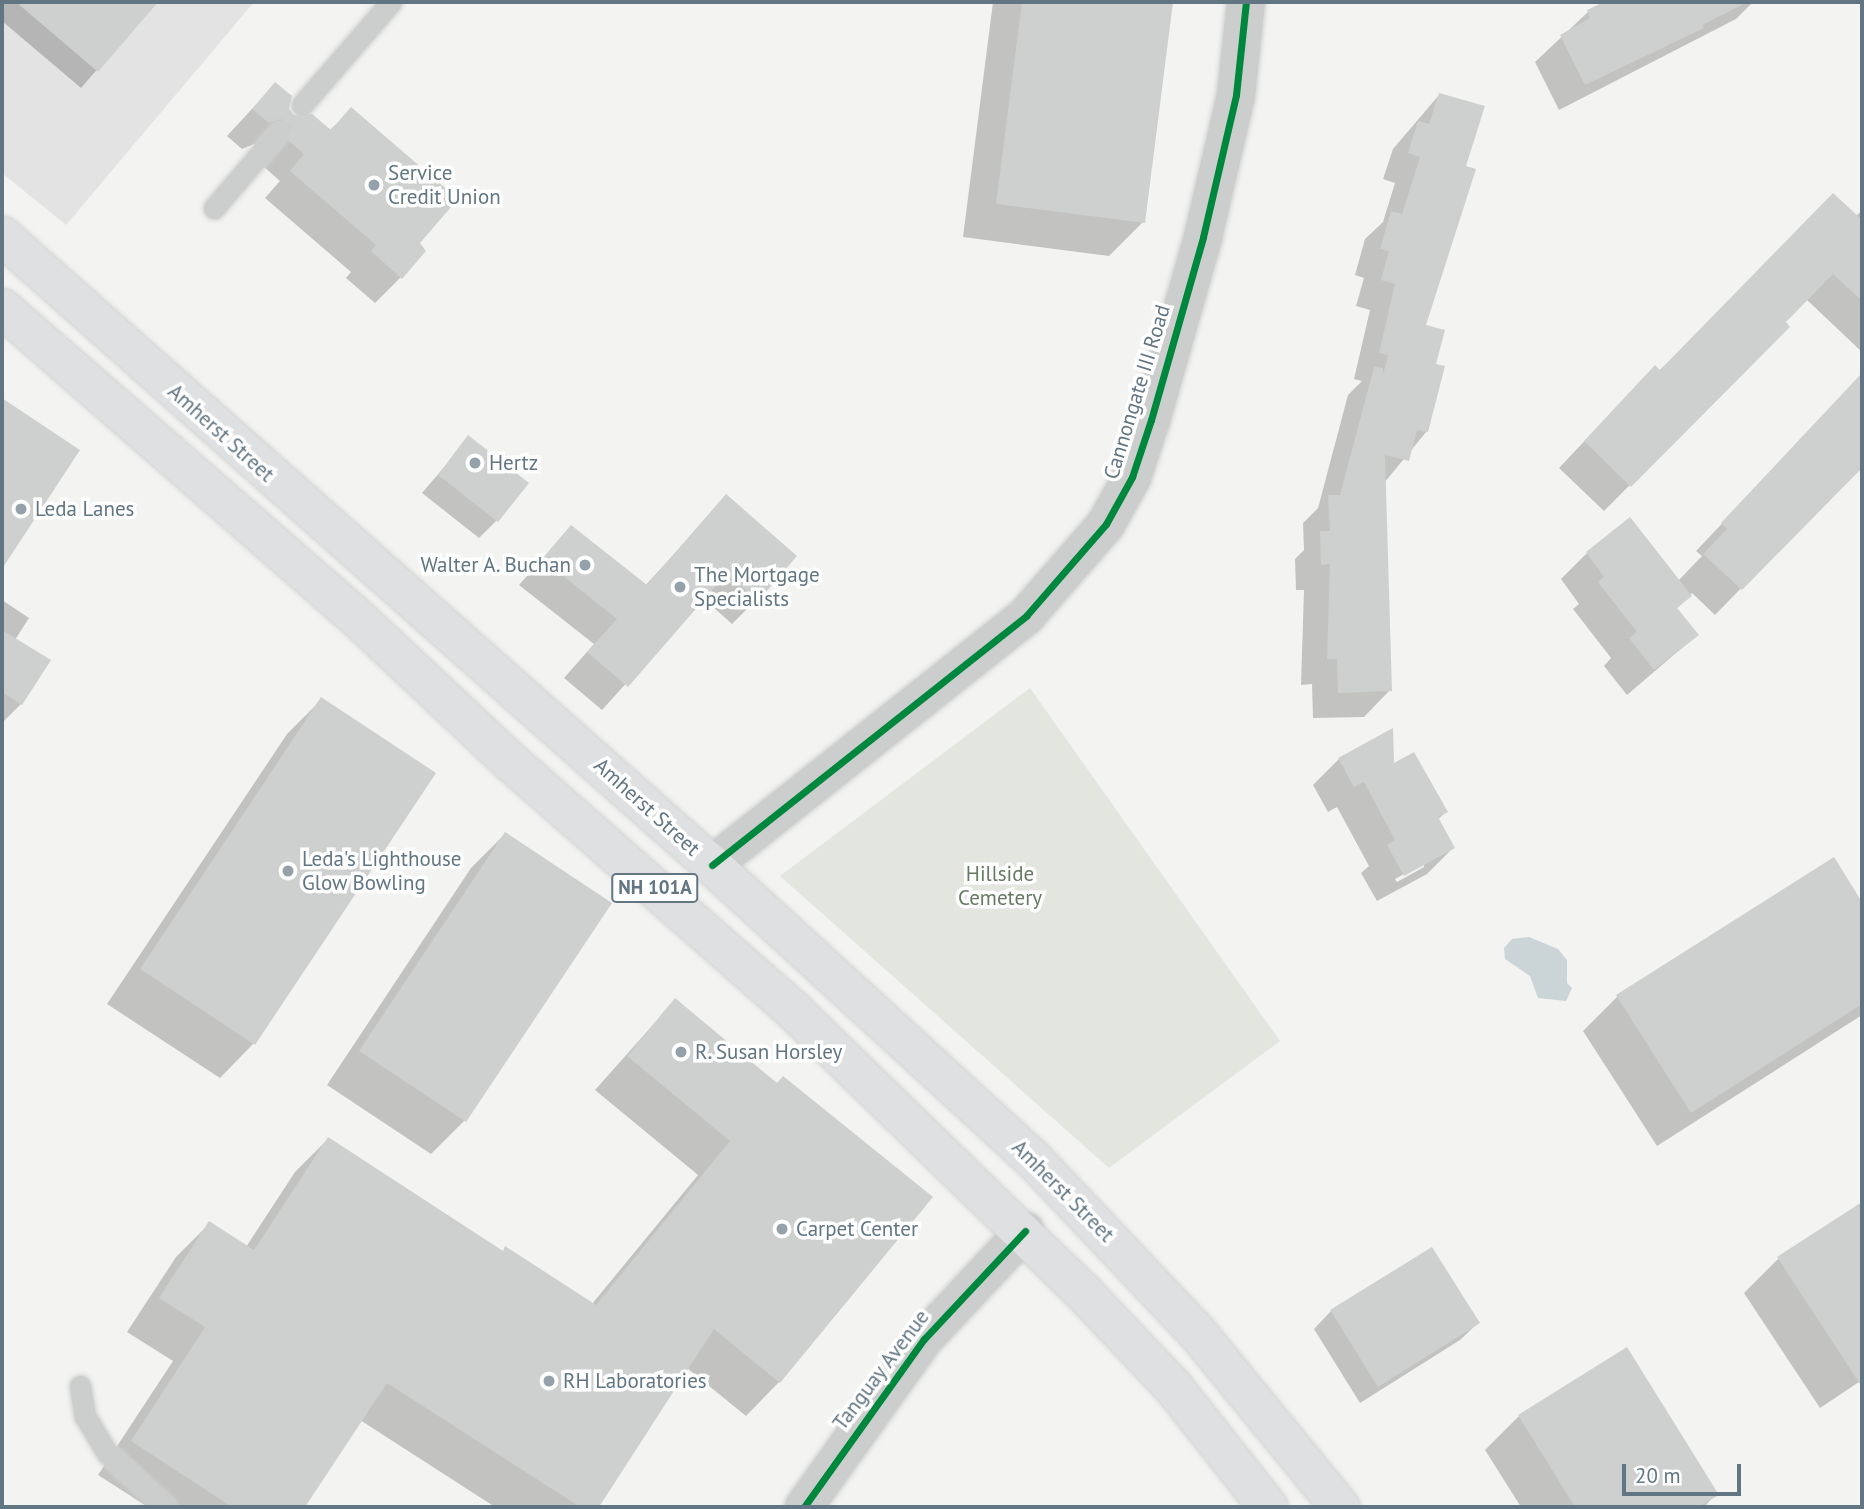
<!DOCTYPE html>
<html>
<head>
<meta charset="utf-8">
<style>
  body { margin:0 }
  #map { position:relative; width:1864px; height:1509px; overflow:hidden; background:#f3f3f1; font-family:"PT Sans",sans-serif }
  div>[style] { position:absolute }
  .built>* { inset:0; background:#e2e3e2 }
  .green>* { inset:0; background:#e2e6df }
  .water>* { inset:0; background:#cbd4d6 }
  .shadow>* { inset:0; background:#0003 }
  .building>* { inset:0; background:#cecfcf }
  .roads { filter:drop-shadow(0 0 2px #d0d1d1) drop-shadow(0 0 2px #d0d1d1) }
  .service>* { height:21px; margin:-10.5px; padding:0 10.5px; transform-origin:10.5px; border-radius:10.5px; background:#cccece }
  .minor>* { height:38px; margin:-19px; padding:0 19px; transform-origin:19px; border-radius:19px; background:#cccece }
  .trunk>* { height:38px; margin:-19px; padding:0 19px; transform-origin:19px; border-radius:19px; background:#dfe0e1 }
  .cycleway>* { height:7px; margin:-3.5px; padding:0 3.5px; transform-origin:3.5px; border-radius:3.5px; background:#00873e }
  .dots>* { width:19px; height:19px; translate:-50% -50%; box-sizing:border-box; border:4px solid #fff; border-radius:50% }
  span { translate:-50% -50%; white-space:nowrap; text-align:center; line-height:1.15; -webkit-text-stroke:7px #fff; paint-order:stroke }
  .shield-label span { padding:2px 5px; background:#fff; border:2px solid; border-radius:5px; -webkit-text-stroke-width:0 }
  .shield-label { font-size:19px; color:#617583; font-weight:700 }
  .poi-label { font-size:21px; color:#617583 }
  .left { translate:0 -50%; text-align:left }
  .right { translate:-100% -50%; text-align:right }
  .street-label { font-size:21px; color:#617583 }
  .park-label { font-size:21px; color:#667a61 }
  .frame { position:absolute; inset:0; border:4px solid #617583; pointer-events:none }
  .scale { position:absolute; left:1622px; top:1464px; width:119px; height:32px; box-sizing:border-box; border:4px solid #617583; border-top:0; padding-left:9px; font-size:21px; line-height:24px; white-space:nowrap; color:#617583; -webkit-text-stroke:5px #fff; paint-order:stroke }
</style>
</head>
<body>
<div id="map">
  <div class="built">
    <div style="clip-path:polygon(2px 2px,254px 2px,66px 225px,2px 173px)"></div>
  </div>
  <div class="green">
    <div style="clip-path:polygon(1030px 688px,1280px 1041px,1109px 1168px,780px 876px)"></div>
  </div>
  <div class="water">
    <div style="clip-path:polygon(1529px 937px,1558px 949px,1567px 960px,1567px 983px,1572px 988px,1566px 1001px,1538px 998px,1530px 976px,1505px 959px,1504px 948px,1512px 939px)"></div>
  </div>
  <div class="shadow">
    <div style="clip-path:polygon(2px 2px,156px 2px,81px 88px,2px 21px)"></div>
    <div style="clip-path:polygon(993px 2px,1171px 2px,1143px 222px,1109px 256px,963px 237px)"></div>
    <div style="clip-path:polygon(1607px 2px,1620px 2px,1622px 6px,1631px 2px,1753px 2px,1736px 19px,1559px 110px,1535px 62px,1588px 12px)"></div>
    <div style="clip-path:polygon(275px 84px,293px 117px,329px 131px,351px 110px,418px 242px,401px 277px,375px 303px,346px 278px,351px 272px,265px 198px,280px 181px,264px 167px,266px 153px,254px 144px,242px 149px,227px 136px)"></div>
    <div style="clip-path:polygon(1439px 95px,1464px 167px,1424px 326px,1434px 365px,1427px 431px,1384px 483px,1390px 690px,1364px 717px,1313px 718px,1312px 684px,1301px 685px,1304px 590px,1296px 590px,1295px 559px,1304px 550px,1303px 523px,1318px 508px,1348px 395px,1362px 381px,1354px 379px,1370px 310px,1356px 306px,1364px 278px,1355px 275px,1365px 239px,1383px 222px,1395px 183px,1383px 179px,1393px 149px)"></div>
    <div style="clip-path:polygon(1862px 211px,1862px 352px,1806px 299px,1783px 322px,1787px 327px,1604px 511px,1559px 468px,1629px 394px)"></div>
    <div style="clip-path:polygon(1857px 381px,1862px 386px,1862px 464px,1715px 615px,1692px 593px,1676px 609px,1697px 635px,1627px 695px,1604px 666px,1611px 658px,1573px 609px,1579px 604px,1561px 579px,1587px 553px,1678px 581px,1702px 556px,1696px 551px)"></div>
    <div style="clip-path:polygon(2px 400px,78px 450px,2px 566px)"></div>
    <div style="clip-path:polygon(469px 438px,497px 520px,479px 538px,422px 493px)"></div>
    <div style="clip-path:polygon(726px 497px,757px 599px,732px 624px,703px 598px,602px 710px,564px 678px,594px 644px,519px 585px,571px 527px,645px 586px)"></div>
    <div style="clip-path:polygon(2px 600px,29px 618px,15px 640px,21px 704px,2px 723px)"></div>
    <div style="clip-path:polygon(321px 700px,253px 1044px,220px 1078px,107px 1004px,287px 734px)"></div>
    <div style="clip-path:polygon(evenodd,1339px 759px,1446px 812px,1437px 820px,1453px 848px,1427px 874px,1377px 901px,1361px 873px,1369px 866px,1337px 807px,1328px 812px,1313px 785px,1339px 759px,1424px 863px,1424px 867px,1397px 882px,1395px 879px,1424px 863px)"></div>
    <div style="clip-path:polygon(505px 834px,465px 1120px,431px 1154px,327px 1085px,471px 868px)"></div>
    <div style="clip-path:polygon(1833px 859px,1862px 905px,1862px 1015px,1657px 1146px,1583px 1031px,1617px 997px)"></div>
    <div style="clip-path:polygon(675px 1000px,777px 1085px,779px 1382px,746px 1416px,687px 1368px,597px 1507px,495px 1507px,360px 1420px,303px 1507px,148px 1507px,98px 1475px,173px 1361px,127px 1332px,176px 1257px,210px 1223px,246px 1247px,295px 1172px,328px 1139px,502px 1252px,592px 1304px,698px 1175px,595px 1090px)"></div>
    <div style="clip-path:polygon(1862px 1204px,1862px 1380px,1820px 1408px,1744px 1293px,1778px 1259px)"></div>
    <div style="clip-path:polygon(1331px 1311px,1478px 1323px,1460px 1340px,1360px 1403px,1314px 1329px)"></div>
    <div style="clip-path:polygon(1519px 1416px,1716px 1494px,1704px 1507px,1521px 1507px,1485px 1450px)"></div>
  </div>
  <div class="building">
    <div style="clip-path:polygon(16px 2px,158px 2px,98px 72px)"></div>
    <div style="clip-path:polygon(1022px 2px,1173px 2px,1145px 223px,996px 204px)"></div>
    <div style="clip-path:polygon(1604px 2px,1748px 2px,1702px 25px,1704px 28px,1585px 85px,1560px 35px,1590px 18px,1587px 10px)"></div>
    <div style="clip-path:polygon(275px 82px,292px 96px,289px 109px,294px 115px,312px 114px,331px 130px,351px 107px,458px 199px,420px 243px,426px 251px,402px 279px,371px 251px,376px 245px,290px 171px,304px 154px,289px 141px,291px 127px,281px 119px,269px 123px,252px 109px)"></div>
    <div style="clip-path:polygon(1439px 93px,1485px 106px,1466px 166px,1476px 169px,1426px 325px,1445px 330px,1436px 364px,1445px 366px,1428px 432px,1417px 430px,1409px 461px,1385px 455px,1392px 691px,1338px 693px,1337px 659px,1327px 659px,1330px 564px,1321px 565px,1320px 531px,1330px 531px,1328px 495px,1340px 495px,1374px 367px,1383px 368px,1383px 375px,1388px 355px,1379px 353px,1395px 284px,1381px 280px,1389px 251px,1380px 249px,1391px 211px,1402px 214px,1420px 157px,1408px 153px,1418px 121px,1429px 124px)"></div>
    <div style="clip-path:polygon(1833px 193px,1862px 220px,1862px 301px,1833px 274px,1786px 322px,1790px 327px,1631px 487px,1584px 441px,1655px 365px,1660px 370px)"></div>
    <div style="clip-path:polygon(1862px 373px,1862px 468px,1742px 590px,1703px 554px,1727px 529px,1721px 523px)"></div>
    <div style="clip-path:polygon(2px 398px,80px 450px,2px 569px)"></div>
    <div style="clip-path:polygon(468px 435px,529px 483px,498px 522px,438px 475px)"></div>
    <div style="clip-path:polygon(726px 494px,797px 556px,758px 601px,727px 573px,628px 687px,587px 652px,617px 619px,542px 559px,571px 525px,647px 585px)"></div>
    <div style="clip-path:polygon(1630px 517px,1692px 596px,1677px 608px,1699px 635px,1654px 670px,1629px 638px,1637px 632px,1598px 582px,1604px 577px,1586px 552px)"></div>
    <div style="clip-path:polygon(2px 630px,51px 660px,22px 705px,2px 692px)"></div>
    <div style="clip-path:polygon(321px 697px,436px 773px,255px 1045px,140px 969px)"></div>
    <div style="clip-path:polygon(1393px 728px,1394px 763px,1414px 752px,1448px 812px,1438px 817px,1455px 848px,1404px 876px,1387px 845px,1395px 840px,1364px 782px,1354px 787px,1338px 758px)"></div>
    <div style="clip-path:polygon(505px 832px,612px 903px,466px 1122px,359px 1051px)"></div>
    <div style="clip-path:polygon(1834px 857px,1862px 902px,1862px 1004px,1691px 1113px,1616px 995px)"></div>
    <div style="clip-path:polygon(675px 998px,777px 1083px,783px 1076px,933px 1197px,780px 1383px,714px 1329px,599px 1507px,580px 1507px,387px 1383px,305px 1507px,232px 1507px,131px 1441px,205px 1327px,159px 1298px,209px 1221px,254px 1250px,328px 1137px,503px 1251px,505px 1246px,596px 1305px,730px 1141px,627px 1056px)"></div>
    <div style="clip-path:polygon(1862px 1202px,1862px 1387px,1777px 1257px)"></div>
    <div style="clip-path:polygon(1432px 1247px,1480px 1323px,1378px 1387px,1330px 1310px)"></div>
    <div style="clip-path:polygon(1627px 1347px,1719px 1495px,1698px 1507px,1575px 1507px,1518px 1415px)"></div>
  </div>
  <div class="roads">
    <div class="service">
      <div style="left:302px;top:105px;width:136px;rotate:-49.2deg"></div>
      <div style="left:214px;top:208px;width:100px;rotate:-49.5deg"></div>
      <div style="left:80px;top:1386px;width:30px;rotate:81deg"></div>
      <div style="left:85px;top:1416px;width:43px;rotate:59.3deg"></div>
      <div style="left:107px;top:1453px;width:80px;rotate:42.5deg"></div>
    </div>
    <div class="minor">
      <div style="left:712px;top:865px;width:401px;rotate:-38.4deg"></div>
      <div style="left:1026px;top:616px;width:122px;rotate:-49deg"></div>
      <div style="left:1106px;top:524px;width:54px;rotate:-61deg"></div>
      <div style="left:1132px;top:477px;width:60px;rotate:-71.6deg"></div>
      <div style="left:1151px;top:420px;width:190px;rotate:-74.1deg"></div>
      <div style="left:1203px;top:237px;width:146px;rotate:-76.9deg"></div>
      <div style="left:1236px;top:95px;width:94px;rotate:-83.9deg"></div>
      <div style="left:804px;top:1507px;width:206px;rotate:-54.5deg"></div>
      <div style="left:924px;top:1339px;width:148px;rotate:-46.9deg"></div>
    </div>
    <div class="trunk">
      <div style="left:2px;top:236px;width:949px;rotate:41.54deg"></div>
      <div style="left:712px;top:865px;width:437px;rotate:42.5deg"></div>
      <div style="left:1034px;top:1160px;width:234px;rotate:46.6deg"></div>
      <div style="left:1195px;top:1330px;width:229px;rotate:50.7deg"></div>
      <div style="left:2px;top:308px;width:463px;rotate:41.1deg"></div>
      <div style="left:351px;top:612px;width:221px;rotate:43.2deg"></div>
      <div style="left:512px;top:763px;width:376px;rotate:41.3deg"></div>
      <div style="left:794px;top:1011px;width:405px;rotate:44.2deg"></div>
      <div style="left:1084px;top:1293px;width:131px;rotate:46.5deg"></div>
      <div style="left:1174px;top:1388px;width:152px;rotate:51.7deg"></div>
    </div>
  </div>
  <div class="cycleway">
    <div style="left:712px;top:865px;width:401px;rotate:-38.4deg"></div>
    <div style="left:1026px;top:616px;width:122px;rotate:-49deg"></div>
    <div style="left:1106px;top:524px;width:54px;rotate:-61deg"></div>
    <div style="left:1132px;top:477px;width:60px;rotate:-71.6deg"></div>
    <div style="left:1151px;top:420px;width:190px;rotate:-74.1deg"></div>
    <div style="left:1203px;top:237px;width:146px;rotate:-76.9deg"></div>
    <div style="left:1236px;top:95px;width:94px;rotate:-83.9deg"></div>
    <div style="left:804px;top:1507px;width:206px;rotate:-54.5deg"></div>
    <div style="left:924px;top:1339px;width:148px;rotate:-46.9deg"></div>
  </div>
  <div class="dots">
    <div style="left:374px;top:185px;background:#94a1aa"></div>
    <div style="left:475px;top:463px;background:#94a1aa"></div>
    <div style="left:21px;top:509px;background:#94a1aa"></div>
    <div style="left:585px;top:565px;background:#94a1aa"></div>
    <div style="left:680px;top:587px;background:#94a1aa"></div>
    <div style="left:288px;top:871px;background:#94a1aa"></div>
    <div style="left:681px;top:1052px;background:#94a1aa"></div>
    <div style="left:782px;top:1229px;background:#94a1aa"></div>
    <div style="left:549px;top:1381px;background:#94a1aa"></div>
  </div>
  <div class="shield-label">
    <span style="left:655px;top:888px">NH 101A</span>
  </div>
  <div class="poi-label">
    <span class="left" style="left:388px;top:185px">Service<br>Credit Union</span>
    <span class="left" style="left:489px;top:463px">Hertz</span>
    <span class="left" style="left:35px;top:509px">Leda Lanes</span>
    <span class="right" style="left:571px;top:565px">Walter A. Buchan</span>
    <span class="left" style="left:694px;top:587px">The Mortgage<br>Specialists</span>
    <span class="left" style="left:302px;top:871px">Leda's Lighthouse<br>Glow Bowling</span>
    <span class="left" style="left:695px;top:1052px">R. Susan Horsley</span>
    <span class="left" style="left:796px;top:1229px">Carpet Center</span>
    <span class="left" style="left:563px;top:1381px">RH Laboratories</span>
  </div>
  <div class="street-label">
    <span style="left:1137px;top:392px;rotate:-73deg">Cannongate III Road</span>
    <span style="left:221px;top:433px;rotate:42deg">Amherst Street</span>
    <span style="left:647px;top:807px;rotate:42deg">Amherst Street</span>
    <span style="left:1063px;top:1191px;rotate:45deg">Amherst Street</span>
    <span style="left:881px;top:1370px;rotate:-53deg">Tanguay Avenue</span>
  </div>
  <div class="park-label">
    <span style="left:1000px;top:886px">Hillside<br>Cemetery</span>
  </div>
  <div class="frame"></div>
  <div class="scale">20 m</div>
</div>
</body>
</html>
